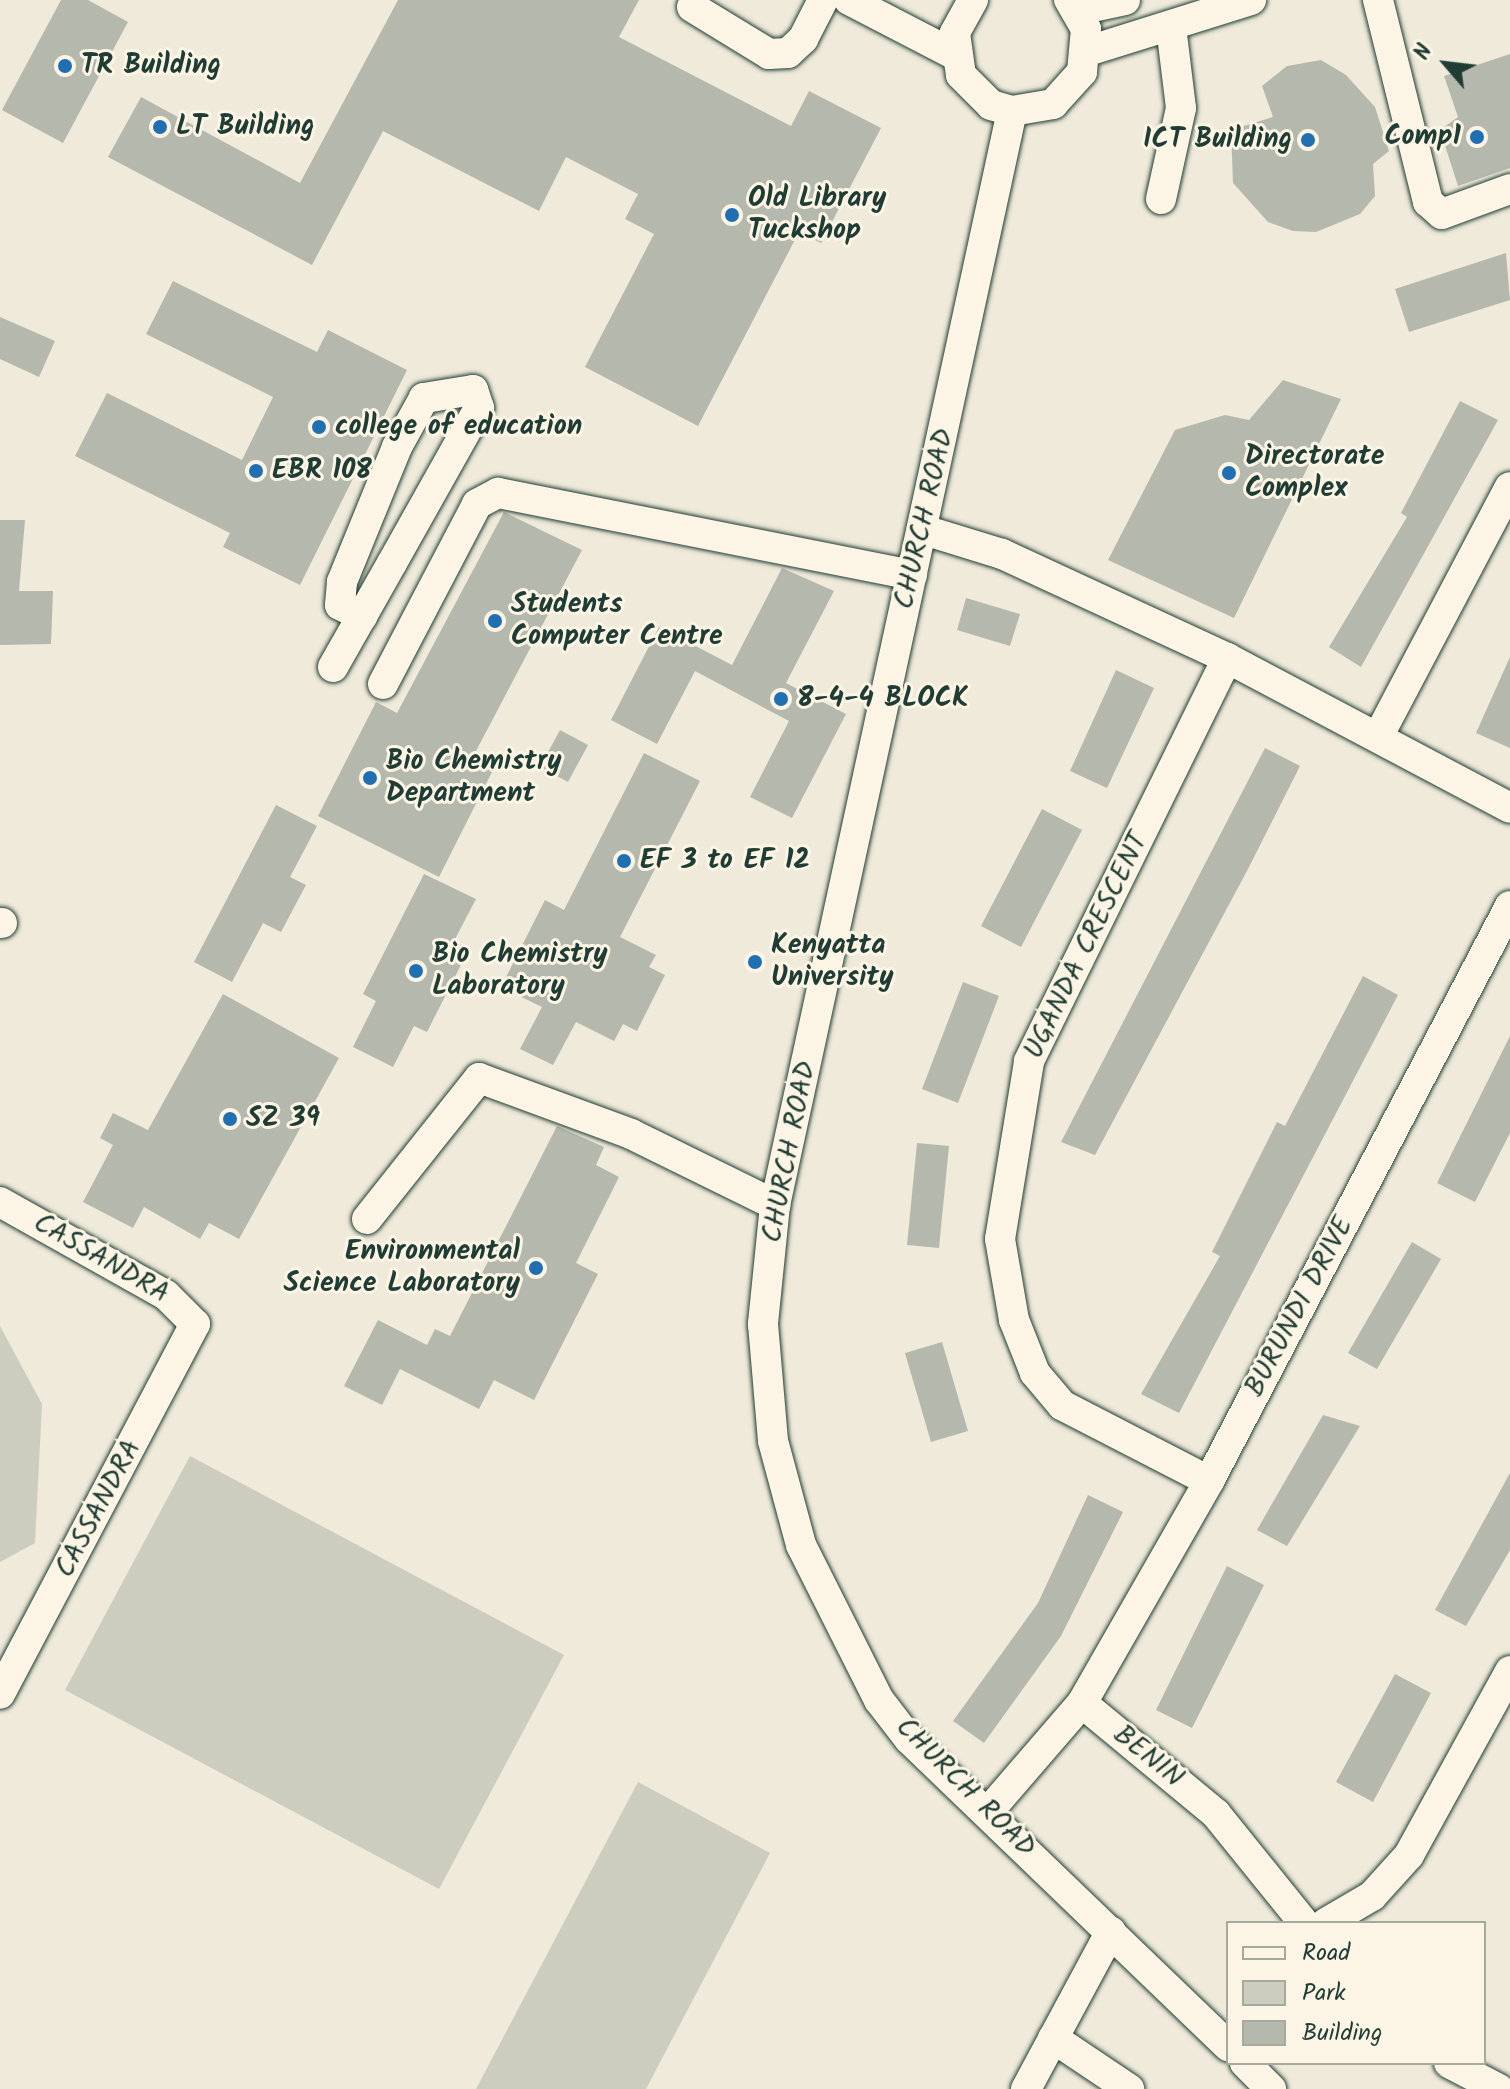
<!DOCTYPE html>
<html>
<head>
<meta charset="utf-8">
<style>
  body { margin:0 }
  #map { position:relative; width:1510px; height:2089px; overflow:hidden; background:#efeada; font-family:Kalam,sans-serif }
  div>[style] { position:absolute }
  .green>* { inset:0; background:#cccdbf }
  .building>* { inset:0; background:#b5b9ad }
  .roads { filter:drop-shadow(0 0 2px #1f3d34) drop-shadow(0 0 2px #1f3d34) }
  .minor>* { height:30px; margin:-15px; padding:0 15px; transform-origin:15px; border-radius:15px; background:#fcf5e5 }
  .dots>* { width:22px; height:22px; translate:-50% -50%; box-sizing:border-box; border:4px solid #fcf5e5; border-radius:50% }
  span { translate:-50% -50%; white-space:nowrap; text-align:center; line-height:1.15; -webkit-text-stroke:6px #fcf5e5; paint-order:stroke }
  .poi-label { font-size:28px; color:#1f3d34; font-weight:700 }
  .left { translate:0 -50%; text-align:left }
  .right { translate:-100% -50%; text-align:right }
  .street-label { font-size:28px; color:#1f3d34 }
  .legend { position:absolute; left:1226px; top:1921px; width:260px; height:144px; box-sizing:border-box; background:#fcf5e5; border:2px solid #a4ab9e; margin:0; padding:10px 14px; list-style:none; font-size:24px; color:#1f3d34 }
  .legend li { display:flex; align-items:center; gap:16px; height:40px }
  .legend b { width:40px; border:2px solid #a4ab9e }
  .north { position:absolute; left:1406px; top:24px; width:80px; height:80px; -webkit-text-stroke:6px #fcf5e5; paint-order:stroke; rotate:298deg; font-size:22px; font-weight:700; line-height:32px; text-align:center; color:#1f3d34 }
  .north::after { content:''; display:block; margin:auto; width:28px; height:36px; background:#1f3d34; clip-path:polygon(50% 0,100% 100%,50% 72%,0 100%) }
</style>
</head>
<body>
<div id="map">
  <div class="green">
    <div style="clip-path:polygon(0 1326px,42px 1404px,35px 1543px,0 1562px)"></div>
    <div style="clip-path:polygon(190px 1456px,564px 1655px,439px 1889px,65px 1690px)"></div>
    <div style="clip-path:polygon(638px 1782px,770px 1853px,646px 2089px,476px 2089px)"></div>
  </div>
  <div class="building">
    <div style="clip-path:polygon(61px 0,88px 0,128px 22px,63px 143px,2px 110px)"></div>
    <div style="clip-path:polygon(398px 0,639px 0,619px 37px,791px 126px,809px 91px,881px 128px,821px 243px,799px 232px,698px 426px,585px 367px,654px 234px,625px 219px,638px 194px,566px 157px,539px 211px,383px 131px,312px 265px,108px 157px,141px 97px,300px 183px)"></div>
    <div style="clip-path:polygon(1510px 54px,1510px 168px,1458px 186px,1440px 130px,1458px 117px,1444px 76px)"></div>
    <div style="clip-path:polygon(1321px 60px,1346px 75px,1375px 107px,1389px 151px,1373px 164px,1375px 196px,1360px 214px,1316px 232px,1293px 231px,1268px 222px,1233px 183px,1231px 130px,1273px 117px,1262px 86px,1287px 66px)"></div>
    <div style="clip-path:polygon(1506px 253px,1510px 300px,1409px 332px,1395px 289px)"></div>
    <div style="clip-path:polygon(173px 281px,317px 352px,328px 330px,407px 370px,300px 585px,223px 547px,230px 533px,75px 456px,107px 393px,242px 460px,273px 397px,146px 334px)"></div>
    <div style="clip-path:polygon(0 317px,55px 341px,39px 377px,0 359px)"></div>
    <div style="clip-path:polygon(1283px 380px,1341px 399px,1234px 618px,1108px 560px,1175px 430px,1225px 415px,1249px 420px)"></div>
    <div style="clip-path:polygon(1460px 401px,1498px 420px,1361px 667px,1329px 647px,1407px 517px,1401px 513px)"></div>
    <div style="clip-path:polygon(504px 512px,582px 550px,476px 751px,497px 762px,439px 877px,318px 816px,376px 702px,397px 713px)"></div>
    <div style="clip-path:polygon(0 520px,25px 520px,19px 591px,53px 591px,51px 644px,0 645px)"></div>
    <div style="clip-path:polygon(782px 568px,834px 591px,786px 683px,846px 714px,792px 818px,750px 797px,789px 721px,695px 671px,657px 744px,611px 720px,659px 627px,732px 665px)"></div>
    <div style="clip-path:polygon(966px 598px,1020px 614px,1010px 646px,957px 630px)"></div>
    <div style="clip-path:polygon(1510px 657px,1510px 748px,1476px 733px)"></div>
    <div style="clip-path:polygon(1116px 670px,1154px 688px,1107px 788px,1070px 771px)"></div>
    <div style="clip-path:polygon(560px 730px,588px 745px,568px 782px,540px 767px)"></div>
    <div style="clip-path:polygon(1265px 748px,1300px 766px,1248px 869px,1095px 1155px,1061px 1142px)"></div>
    <div style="clip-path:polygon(644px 753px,700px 781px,620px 937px,656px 955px,649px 967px,665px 975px,637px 1031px,623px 1024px,614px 1041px,576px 1022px,553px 1065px,520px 1049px,542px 1007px,501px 987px,545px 900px,564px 910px)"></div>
    <div style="clip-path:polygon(276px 805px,317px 826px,290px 877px,306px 885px,281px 932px,263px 923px,232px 982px,194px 962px)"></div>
    <div style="clip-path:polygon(1042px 809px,1082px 830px,1021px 947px,981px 926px)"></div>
    <div style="clip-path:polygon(424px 874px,476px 899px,454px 941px,469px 949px,427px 1032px,414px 1026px,393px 1067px,353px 1047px,376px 1001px,363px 994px)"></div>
    <div style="clip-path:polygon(1363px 976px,1398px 995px,1179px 1413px,1141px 1394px,1220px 1256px,1212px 1252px,1277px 1122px,1285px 1126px)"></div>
    <div style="clip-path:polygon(963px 982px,999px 996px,958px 1103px,922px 1089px)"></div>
    <div style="clip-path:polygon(223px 994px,339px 1058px,239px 1239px,209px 1223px,200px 1239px,144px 1207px,133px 1228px,83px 1202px,113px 1145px,100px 1138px,113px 1113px,148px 1130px)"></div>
    <div style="clip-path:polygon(1510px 1036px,1510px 1133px,1475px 1202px,1437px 1183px)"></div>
    <div style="clip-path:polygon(557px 1126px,604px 1147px,596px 1165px,619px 1177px,576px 1263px,598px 1274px,534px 1400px,494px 1380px,479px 1409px,400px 1369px,382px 1405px,344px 1386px,378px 1320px,427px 1345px,435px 1329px,450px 1336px)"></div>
    <div style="clip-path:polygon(917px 1143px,949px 1146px,939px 1248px,907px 1245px)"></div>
    <div style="clip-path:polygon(1412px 1242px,1441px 1259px,1377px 1369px,1348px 1353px)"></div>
    <div style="clip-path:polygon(942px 1342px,968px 1431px,931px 1442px,905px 1353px)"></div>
    <div style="clip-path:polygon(1323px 1415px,1360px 1426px,1287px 1546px,1257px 1530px)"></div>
    <div style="clip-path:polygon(1510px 1473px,1510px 1550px,1466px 1626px,1435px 1610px)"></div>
    <div style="clip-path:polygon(1088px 1495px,1123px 1512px,1061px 1636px,984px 1743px,953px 1721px,1038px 1603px)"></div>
    <div style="clip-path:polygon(1227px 1566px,1264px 1585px,1192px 1728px,1156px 1710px)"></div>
    <div style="clip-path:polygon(1395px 1674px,1431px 1693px,1373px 1802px,1336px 1782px)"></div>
  </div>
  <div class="roads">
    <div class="minor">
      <div style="left:849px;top:0;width:119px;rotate:27.4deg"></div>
      <div style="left:973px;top:0;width:38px;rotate:119deg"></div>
      <div style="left:955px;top:33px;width:42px;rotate:81.9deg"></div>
      <div style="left:961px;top:75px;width:42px;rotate:45deg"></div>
      <div style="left:991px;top:105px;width:22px;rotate:16deg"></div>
      <div style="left:1012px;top:111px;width:42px;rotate:-9.7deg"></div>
      <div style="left:1053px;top:104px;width:43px;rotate:-47.8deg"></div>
      <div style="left:1082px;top:72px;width:43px;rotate:-84.7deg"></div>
      <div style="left:1086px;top:29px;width:34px;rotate:-120deg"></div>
      <div style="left:1378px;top:0;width:208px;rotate:76.1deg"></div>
      <div style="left:1428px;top:202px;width:18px;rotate:41deg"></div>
      <div style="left:1442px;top:214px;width:72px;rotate:-20.2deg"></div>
      <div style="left:692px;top:7px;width:90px;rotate:31.4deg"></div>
      <div style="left:769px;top:54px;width:19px;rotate:-3deg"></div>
      <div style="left:788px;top:53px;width:21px;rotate:-43deg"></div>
      <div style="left:803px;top:39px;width:44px;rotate:-62.9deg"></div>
      <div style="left:1078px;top:10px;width:48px;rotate:-12deg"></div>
      <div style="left:1088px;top:51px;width:171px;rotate:-17.4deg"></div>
      <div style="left:1012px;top:111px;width:1119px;rotate:102.22deg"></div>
      <div style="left:775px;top:1205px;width:120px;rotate:95.8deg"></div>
      <div style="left:763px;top:1324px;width:117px;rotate:85.1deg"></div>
      <div style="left:773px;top:1441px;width:108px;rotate:74.9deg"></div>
      <div style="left:801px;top:1545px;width:174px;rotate:63.3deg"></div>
      <div style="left:879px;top:1700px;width:49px;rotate:52.4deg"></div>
      <div style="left:909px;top:1739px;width:443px;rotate:43.9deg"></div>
      <div style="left:1161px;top:199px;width:93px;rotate:-77.6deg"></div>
      <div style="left:1181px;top:108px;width:83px;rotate:-97deg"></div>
      <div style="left:924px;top:530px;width:82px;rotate:17.1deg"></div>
      <div style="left:1002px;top:554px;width:248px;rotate:24.8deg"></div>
      <div style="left:1227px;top:658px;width:320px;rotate:27.9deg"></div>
      <div style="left:333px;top:667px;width:59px;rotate:-60.4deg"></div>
      <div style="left:362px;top:616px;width:61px;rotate:-60.5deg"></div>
      <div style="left:392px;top:563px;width:178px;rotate:-60.7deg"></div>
      <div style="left:479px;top:408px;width:19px;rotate:-108deg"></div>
      <div style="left:473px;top:390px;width:50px;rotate:170.7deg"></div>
      <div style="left:424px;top:398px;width:56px;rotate:118.9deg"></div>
      <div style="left:397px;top:447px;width:146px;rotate:112.2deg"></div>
      <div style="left:342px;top:582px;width:23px;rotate:95deg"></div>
      <div style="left:340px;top:605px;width:25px;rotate:27deg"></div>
      <div style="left:383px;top:684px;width:203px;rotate:-62.4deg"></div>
      <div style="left:477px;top:504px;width:24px;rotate:-28deg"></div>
      <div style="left:498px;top:493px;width:422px;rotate:11.2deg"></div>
      <div style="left:1379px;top:735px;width:280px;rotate:-62.2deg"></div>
      <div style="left:0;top:923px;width:2px"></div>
      <div style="left:0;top:1202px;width:190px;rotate:29.3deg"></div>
      <div style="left:166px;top:1295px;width:41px;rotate:45deg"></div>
      <div style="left:195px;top:1324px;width:418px;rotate:117.8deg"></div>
      <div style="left:367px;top:1219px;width:180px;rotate:-51.5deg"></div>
      <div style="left:479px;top:1078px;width:162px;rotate:20.2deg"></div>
      <div style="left:631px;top:1134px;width:161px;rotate:26.2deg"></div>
      <div style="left:1209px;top:1481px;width:165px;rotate:-152.7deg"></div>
      <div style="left:1062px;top:1405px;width:42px;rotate:-130.2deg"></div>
      <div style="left:1035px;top:1373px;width:57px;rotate:-111.6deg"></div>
      <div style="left:1014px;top:1320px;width:82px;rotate:-99.8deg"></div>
      <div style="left:1000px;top:1239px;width:180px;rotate:-80.7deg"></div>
      <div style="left:1029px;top:1061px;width:449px;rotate:-63.8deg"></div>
      <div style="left:1082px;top:1703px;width:174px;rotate:39.6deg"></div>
      <div style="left:1216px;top:1814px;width:140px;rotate:51.1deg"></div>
      <div style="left:987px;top:1813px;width:145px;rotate:-49.2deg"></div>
      <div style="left:1082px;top:1703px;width:256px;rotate:-60.2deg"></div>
      <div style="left:1209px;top:1481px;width:649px;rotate:-62.37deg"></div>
      <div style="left:1326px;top:1923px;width:53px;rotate:-30.4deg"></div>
      <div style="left:1372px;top:1896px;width:55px;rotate:-47.9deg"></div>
      <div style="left:1409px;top:1855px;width:210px;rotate:-61.2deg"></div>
      <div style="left:1053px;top:2038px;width:92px;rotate:33.9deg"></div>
      <div style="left:1245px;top:2063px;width:37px;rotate:45deg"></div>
      <div style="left:1449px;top:2063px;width:56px;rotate:27.5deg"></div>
      <div style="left:1026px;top:2089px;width:179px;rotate:-61.7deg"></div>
    </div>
  </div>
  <div class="dots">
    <div style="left:65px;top:66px;background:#1f6fb2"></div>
    <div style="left:160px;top:127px;background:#1f6fb2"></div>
    <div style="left:1477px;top:137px;background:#1f6fb2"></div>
    <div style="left:1308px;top:140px;background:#1f6fb2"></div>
    <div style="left:732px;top:215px;background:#1f6fb2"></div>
    <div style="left:319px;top:427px;background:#1f6fb2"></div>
    <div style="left:256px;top:471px;background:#1f6fb2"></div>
    <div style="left:1229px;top:473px;background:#1f6fb2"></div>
    <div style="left:495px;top:621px;background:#1f6fb2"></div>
    <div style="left:781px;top:699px;background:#1f6fb2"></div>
    <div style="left:370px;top:778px;background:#1f6fb2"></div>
    <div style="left:624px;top:861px;background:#1f6fb2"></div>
    <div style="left:755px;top:962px;background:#1f6fb2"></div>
    <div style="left:416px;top:971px;background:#1f6fb2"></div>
    <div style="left:230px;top:1119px;background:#1f6fb2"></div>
    <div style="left:536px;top:1268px;background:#1f6fb2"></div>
  </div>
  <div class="poi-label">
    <span class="left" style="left:81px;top:66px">TR Building</span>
    <span class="left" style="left:176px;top:127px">LT Building</span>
    <span class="right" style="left:1461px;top:137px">Comp1</span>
    <span class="right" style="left:1292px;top:140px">ICT Building</span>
    <span class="left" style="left:748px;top:215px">Old Library<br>Tuckshop</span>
    <span class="left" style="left:335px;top:427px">college of education</span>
    <span class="left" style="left:1245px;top:473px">Directorate<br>Complex</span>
    <span class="left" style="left:272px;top:471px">EBR 108</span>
    <span class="left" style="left:511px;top:621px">Students<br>Computer Centre</span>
    <span class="left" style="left:797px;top:699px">8-4-4 BLOCK</span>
    <span class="left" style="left:386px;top:778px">Bio Chemistry<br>Department</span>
    <span class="left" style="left:640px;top:861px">EF 3 to EF 12</span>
    <span class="left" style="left:771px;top:962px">Kenyatta<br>University</span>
    <span class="left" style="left:432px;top:971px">Bio Chemistry<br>Laboratory</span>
    <span class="left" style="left:246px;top:1119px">SZ 39</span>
    <span class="right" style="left:520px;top:1268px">Environmental<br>Science Laboratory</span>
  </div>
  <div class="street-label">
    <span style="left:925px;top:519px;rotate:-77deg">CHURCH ROAD</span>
    <span style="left:1087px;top:946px;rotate:-64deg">UGANDA CRESCENT</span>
    <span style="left:790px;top:1152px;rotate:-79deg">CHURCH ROAD</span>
    <span style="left:101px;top:1259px;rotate:30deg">CASSANDRA</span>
    <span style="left:1300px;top:1307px;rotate:-62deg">BURUNDI DRIVE</span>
    <span style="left:99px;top:1509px;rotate:-62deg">CASSANDRA</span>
    <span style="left:1148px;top:1757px;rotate:39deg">BENIN</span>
    <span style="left:965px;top:1788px;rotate:45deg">CHURCH ROAD</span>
  </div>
  <ul class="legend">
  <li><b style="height:10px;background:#fcf5e5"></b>Road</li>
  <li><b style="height:22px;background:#cccdbf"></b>Park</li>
  <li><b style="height:22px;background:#b5b9ad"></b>Building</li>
  </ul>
  <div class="north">N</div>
</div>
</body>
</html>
